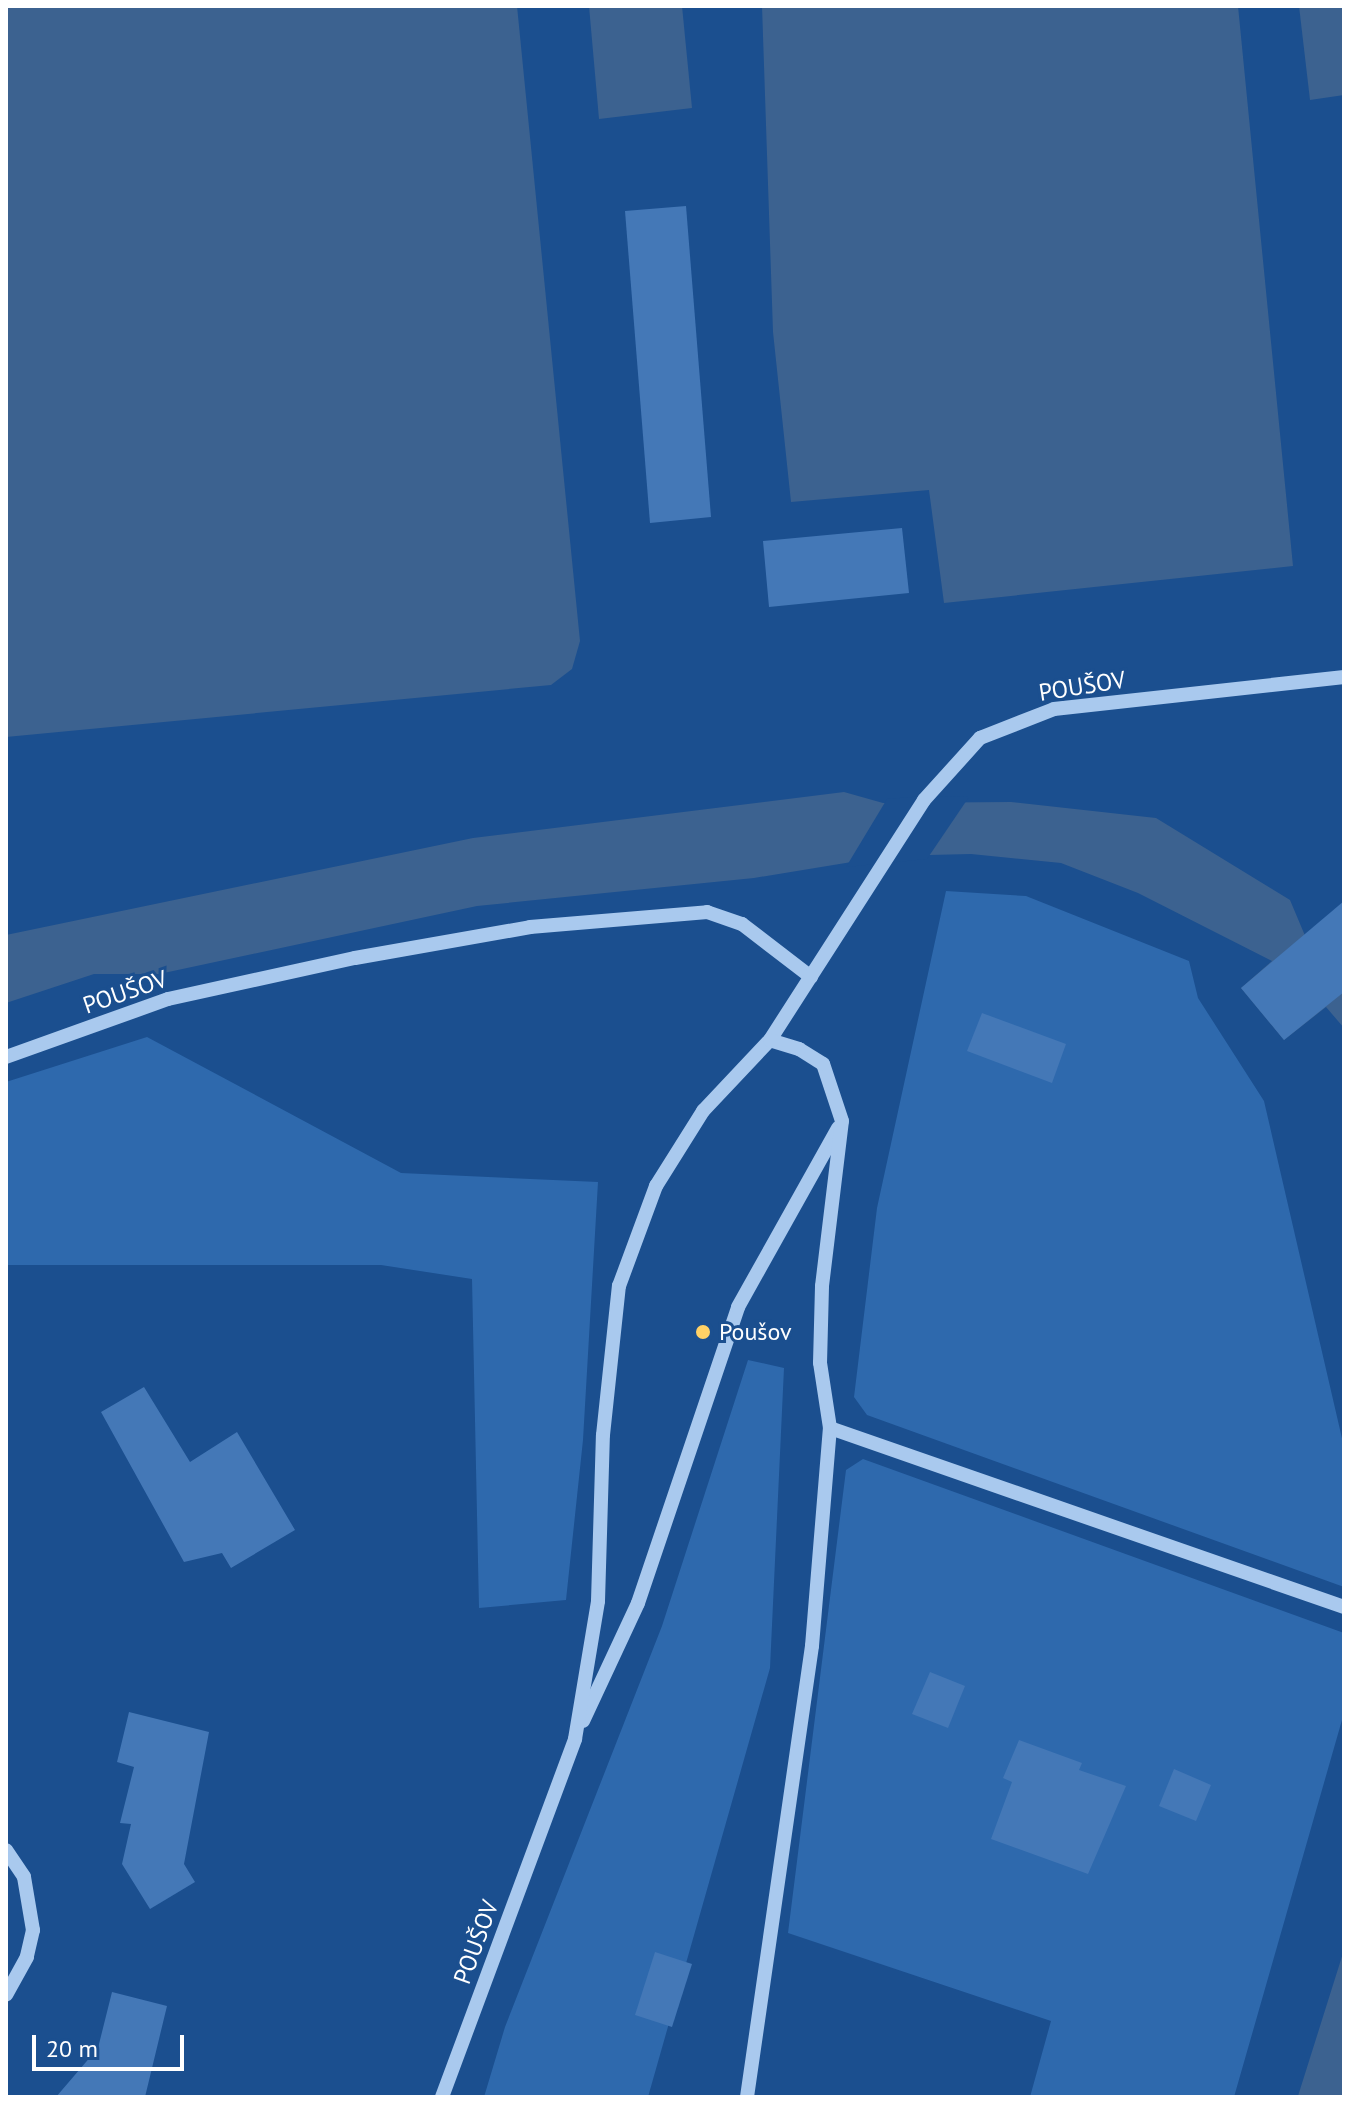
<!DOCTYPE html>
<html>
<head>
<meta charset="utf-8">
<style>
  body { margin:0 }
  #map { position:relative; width:1350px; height:2103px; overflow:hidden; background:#1b4f8f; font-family:"PT Sans",sans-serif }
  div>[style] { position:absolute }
  .green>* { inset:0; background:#2e69ad }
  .water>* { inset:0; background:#3c6290 }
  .pier>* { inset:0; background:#1b4f8f }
  .building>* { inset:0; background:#4478b7 }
  .minor>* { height:14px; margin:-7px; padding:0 7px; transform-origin:7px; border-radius:7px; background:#a9c9ee }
  .dots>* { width:22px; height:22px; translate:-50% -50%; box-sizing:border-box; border:4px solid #1b4f8f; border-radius:50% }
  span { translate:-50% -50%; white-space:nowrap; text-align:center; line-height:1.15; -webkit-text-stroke:6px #1b4f8f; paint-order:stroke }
  .street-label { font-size:24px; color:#fff }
  .poi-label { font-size:24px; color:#fff }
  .left { translate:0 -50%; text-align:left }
  .frame { position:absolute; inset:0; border:8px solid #fff; pointer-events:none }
  .scale { position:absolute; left:32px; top:2035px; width:152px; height:36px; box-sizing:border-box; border:4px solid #fff; border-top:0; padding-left:10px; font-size:24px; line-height:28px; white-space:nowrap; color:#fff; -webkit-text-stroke:6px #1b4f8f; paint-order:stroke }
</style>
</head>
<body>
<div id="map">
  <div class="green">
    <div style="clip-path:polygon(946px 891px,1026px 896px,1189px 961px,1198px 998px,1264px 1101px,1344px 1447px,1344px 1587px,867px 1415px,854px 1397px,877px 1208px)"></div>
    <div style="clip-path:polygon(147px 1037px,401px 1173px,598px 1182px,583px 1440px,566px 1600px,479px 1608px,472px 1279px,381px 1265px,6px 1265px,6px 1082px)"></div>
    <div style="clip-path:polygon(748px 1360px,784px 1368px,770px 1668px,648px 2097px,484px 2097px,505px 2027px,662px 1626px)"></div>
    <div style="clip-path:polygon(863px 1459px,1344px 1633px,1344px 1713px,1234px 2097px,1030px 2097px,1051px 2021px,788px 1933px,846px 1470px)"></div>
  </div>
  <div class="water">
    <div style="clip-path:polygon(6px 6px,517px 6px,580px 641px,572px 669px,551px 685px,6px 737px)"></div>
    <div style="clip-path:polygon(589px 6px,682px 6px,692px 108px,599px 119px)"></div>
    <div style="clip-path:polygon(762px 6px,1238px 6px,1293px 566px,944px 603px,929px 490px,791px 502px,773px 332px)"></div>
    <div style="clip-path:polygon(1299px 6px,1344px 6px,1344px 95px,1310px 100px)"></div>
    <div style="clip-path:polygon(844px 792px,883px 803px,1011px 802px,1156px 818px,1290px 900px,1306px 938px,1344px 978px,1344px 1028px,1326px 1007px,1284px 1040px,1241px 988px,1272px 961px,1138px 893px,1061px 863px,971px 854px,888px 856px,754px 878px,477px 906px,159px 974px,94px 974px,6px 1003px,6px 935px,473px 838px)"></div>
    <div style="clip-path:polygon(1344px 1950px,1342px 2097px,1297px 2097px,1298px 2096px)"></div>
  </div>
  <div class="pier">
    <div style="clip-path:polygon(924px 796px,969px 797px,927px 859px,846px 867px,887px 799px)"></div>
  </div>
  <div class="building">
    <div style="clip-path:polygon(686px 206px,711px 517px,650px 523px,625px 211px)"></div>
    <div style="clip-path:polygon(902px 528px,909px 593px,769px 607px,763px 541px)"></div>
    <div style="clip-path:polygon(1344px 901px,1344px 992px,1284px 1040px,1241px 988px)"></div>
    <div style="clip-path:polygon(982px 1013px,1066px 1044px,1052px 1083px,967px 1051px)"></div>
    <div style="clip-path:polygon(144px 1387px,190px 1462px,237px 1432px,295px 1530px,231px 1568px,222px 1553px,184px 1562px,101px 1412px)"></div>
    <div style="clip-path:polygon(930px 1672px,965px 1686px,948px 1728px,912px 1714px)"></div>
    <div style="clip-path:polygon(129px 1712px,209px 1732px,184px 1864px,195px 1882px,150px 1909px,122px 1864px,131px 1824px,120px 1823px,134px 1767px,117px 1762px)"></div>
    <div style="clip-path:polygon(1019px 1740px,1082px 1763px,1079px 1770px,1126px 1786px,1088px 1874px,991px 1839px,1012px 1782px,1003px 1778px)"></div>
    <div style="clip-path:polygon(1174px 1769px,1211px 1785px,1196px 1821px,1159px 1806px)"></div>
    <div style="clip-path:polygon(655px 1952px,692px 1964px,672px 2027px,635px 2015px)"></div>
    <div style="clip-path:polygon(112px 1992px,167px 2006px,145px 2097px,56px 2097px,98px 2048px)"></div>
  </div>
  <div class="minor">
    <div style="left:6px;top:1057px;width:172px;rotate:-19.7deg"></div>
    <div style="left:168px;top:999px;width:191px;rotate:-12.4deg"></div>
    <div style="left:355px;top:958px;width:178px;rotate:-10deg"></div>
    <div style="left:530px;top:927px;width:178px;rotate:-4.8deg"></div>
    <div style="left:707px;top:912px;width:37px;rotate:19deg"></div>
    <div style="left:742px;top:924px;width:87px;rotate:37.5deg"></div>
    <div style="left:830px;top:1428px;width:544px;rotate:19.2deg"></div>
    <div style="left:583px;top:1721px;width:130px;rotate:-65deg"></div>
    <div style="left:638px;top:1603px;width:312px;rotate:-71.3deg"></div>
    <div style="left:738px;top:1307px;width:205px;rotate:-60.8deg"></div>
    <div style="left:6px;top:1850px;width:32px;rotate:56deg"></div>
    <div style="left:24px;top:1877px;width:54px;rotate:80.4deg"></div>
    <div style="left:33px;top:1930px;width:28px;rotate:103deg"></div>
    <div style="left:27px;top:1957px;width:43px;rotate:118.9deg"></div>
    <div style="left:442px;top:2097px;width:382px;rotate:-69.6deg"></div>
    <div style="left:575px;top:1739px;width:140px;rotate:-80.5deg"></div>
    <div style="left:598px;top:1601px;width:166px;rotate:-88.3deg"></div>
    <div style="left:603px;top:1435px;width:150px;rotate:-83.9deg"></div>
    <div style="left:619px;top:1286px;width:107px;rotate:-69.7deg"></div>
    <div style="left:656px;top:1186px;width:89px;rotate:-57.9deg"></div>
    <div style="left:703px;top:1111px;width:98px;rotate:-46.7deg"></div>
    <div style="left:770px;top:1040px;width:285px;rotate:-57.3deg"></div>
    <div style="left:924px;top:800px;width:84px;rotate:-47.9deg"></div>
    <div style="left:980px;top:738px;width:79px;rotate:-21.4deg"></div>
    <div style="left:1054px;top:709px;width:292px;rotate:-6.3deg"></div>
    <div style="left:747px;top:2097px;width:456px;rotate:-81.8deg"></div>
    <div style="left:812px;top:1646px;width:219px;rotate:-85.3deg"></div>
    <div style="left:830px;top:1428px;width:66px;rotate:-98.7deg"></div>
    <div style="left:820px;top:1363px;width:77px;rotate:-88.5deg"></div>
    <div style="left:822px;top:1286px;width:166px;rotate:-83.1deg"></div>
    <div style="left:842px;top:1121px;width:60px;rotate:-108.4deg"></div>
    <div style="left:823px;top:1064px;width:28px;rotate:-148deg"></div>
    <div style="left:799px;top:1049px;width:30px;rotate:-163deg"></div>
  </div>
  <div class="dots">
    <div style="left:703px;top:1332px;background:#ffd166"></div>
  </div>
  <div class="street-label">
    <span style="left:1082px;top:686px;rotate:-9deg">POUŠOV</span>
    <span style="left:125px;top:992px;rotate:-19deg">POUŠOV</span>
    <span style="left:476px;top:1942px;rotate:-70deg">POUŠOV</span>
  </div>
  <div class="poi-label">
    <span class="left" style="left:719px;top:1332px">Poušov</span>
  </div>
  <div class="frame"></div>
  <div class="scale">20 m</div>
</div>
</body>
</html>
